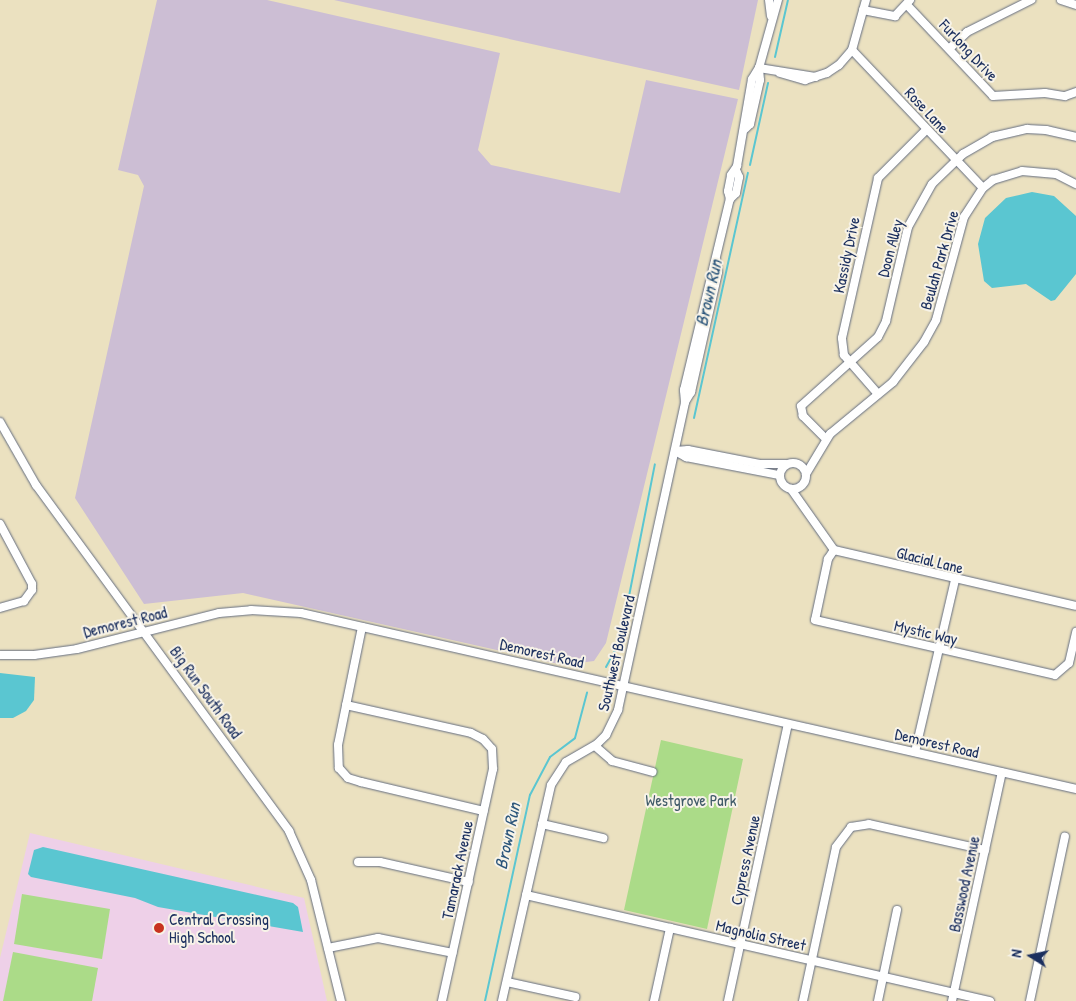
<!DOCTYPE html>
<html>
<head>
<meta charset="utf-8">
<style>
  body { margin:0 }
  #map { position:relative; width:1076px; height:1001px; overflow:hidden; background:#ebe1c0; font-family:"Patrick Hand",sans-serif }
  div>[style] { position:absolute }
  .built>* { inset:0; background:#eed0e8 }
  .industrial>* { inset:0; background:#ccbed4 }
  .green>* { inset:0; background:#abdb88 }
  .water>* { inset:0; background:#5ac6d1 }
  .stream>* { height:2px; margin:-1px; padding:0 1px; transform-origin:1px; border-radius:1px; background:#5ac6d1 }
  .roads { filter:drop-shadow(0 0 1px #646d80) drop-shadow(0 0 1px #646d80) }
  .minor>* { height:8px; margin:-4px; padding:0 4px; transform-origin:4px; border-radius:4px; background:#fff }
  .minor>.ring { margin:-4px; padding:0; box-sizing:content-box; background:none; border:8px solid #fff; border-radius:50% }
  .dots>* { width:14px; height:14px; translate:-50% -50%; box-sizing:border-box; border:2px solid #f7f3e8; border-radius:50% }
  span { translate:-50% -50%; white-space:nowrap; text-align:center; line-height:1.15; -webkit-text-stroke:4px #f7f3e8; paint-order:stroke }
  .street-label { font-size:16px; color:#1b2f5e }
  .park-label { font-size:16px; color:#3f5a68 }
  .poi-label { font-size:16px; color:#1b2f5e }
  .left { translate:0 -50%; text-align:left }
  .water-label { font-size:18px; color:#2b557b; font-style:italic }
  .north { position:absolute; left:1006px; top:931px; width:50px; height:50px; -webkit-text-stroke:4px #f7f3e8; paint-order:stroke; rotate:280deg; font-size:14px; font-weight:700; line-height:20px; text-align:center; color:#1b2f5e }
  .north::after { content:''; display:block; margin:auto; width:18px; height:22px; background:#1b2f5e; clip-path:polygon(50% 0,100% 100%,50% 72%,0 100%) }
</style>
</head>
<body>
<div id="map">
  <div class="built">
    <div style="clip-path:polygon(30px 833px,304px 898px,327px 1001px,0 1001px,0 958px)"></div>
  </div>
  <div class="industrial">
    <div style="clip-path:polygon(157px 0,267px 0,500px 53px,478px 150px,491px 165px,620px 193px,646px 80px,738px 99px,606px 643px,594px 661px,563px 665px,243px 593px,144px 604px,75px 498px,144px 186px,138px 175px,118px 170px)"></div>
    <div style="clip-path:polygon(334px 0,758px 0,739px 90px)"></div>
  </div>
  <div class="green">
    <div style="clip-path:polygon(661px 740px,743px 759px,707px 929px,624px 910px)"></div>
    <div style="clip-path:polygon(22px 894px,110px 909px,102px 959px,14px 944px)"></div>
    <div style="clip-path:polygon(13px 952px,98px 968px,92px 1001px,3px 1001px)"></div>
  </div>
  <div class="water">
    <div style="clip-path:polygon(1032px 192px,1054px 196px,1076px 216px,1076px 274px,1055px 300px,1051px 301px,1026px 284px,992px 288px,984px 281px,978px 244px,985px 218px,1006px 198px)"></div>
    <div style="clip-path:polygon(0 673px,35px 677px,34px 700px,26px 711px,13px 718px,0 718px)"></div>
    <div style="clip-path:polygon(43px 847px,293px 903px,298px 907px,303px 932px,158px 907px,135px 898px,31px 877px,28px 874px,34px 850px)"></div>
  </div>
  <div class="stream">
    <div style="left:775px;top:57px;width:58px;rotate:-77.2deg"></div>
    <div style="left:750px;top:165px;width:84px;rotate:-77.6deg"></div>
    <div style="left:694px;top:418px;width:251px;rotate:-77.6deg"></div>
    <div style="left:606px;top:667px;width:29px;rotate:-61deg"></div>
    <div style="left:620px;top:642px;width:181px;rotate:-78.9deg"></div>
    <div style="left:485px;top:1001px;width:211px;rotate:-77.7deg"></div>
    <div style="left:530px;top:795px;width:43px;rotate:-62.2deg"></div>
    <div style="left:550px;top:757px;width:31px;rotate:-37deg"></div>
    <div style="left:575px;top:738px;width:47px;rotate:-75.1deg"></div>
  </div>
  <div class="roads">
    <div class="minor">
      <div style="left:769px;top:0;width:16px;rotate:83deg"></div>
      <div style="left:1061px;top:0;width:16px;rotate:18deg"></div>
      <div style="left:907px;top:5px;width:125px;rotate:46.6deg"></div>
      <div style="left:993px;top:96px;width:52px;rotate:-3.3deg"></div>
      <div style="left:1045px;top:93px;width:20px;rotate:9deg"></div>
      <div style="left:1065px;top:96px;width:12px;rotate:-20deg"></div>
      <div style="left:863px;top:10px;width:33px;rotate:11deg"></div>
      <div style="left:895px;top:16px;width:22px;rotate:-47deg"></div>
      <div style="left:950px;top:48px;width:23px;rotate:-43deg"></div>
      <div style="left:967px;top:32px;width:72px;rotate:-26.6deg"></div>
      <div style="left:852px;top:50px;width:190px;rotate:46.5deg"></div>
      <div style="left:759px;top:68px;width:57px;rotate:9.1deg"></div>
      <div style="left:780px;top:73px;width:26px;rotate:16deg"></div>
      <div style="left:805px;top:80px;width:23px;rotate:-18deg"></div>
      <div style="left:827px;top:73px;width:14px;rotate:-34deg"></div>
      <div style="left:839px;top:65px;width:20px;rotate:-49deg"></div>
      <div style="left:852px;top:50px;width:52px;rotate:-74.4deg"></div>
      <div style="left:745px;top:129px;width:7px;rotate:-45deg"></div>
      <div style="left:750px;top:124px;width:45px;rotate:-77.2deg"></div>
      <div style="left:760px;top:80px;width:12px;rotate:-95deg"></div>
      <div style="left:730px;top:199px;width:8px;rotate:-45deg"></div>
      <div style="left:736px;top:193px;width:16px;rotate:-79deg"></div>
      <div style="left:739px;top:177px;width:8px;rotate:-113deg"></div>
      <div style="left:878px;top:394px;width:52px;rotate:-131.1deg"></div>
      <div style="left:844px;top:355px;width:17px;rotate:-97deg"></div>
      <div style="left:842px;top:338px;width:164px;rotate:-77.3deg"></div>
      <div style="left:878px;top:178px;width:68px;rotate:-45deg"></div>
      <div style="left:685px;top:402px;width:12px;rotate:-95deg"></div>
      <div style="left:684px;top:390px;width:196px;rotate:-76.5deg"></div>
      <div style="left:730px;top:199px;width:8px;rotate:-104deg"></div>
      <div style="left:728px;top:191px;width:16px;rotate:-79deg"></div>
      <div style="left:731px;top:175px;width:11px;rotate:-56deg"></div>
      <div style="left:737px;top:166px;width:88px;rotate:-80.2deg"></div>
      <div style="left:752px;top:79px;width:13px;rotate:-58deg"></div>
      <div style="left:759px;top:68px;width:71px;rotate:-74.4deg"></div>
      <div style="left:0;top:422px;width:73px;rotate:60.3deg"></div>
      <div style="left:36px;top:485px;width:429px;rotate:53.8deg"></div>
      <div style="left:289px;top:831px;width:54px;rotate:65.8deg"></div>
      <div style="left:311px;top:880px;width:125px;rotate:76.1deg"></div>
      <div style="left:826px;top:439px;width:33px;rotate:-135deg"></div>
      <div style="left:803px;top:416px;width:10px;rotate:-101deg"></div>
      <div style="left:801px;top:406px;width:103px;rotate:-41.9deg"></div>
      <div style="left:878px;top:337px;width:18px;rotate:-63deg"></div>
      <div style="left:886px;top:321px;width:97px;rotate:-76.8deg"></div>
      <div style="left:908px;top:227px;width:49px;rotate:-60.8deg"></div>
      <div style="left:932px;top:184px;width:43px;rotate:-44.1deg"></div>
      <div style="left:963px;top:154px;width:34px;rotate:-30deg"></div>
      <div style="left:992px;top:137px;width:36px;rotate:-13deg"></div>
      <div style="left:1027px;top:129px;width:19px;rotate:3deg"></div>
      <div style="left:1046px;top:130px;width:31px;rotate:13deg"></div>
      <div style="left:675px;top:451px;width:13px;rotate:-4deg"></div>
      <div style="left:688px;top:450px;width:73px;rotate:11deg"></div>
      <div style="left:760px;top:464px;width:26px"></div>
      <div style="left:675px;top:451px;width:13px;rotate:29deg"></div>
      <div style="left:686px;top:457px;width:95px;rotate:11deg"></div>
      <div class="ring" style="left:780px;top:463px;width:18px;height:18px"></div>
      <div style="left:806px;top:474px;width:47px;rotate:-59deg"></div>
      <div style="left:830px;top:434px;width:82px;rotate:-39.5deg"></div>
      <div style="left:893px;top:382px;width:51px;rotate:-52.2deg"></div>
      <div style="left:924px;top:342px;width:25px;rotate:-61deg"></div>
      <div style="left:936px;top:320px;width:107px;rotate:-74.8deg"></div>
      <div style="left:964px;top:217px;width:35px;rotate:-57deg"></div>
      <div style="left:983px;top:188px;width:13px;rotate:-39deg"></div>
      <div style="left:993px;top:180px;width:30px;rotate:-17deg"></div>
      <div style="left:1022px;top:171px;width:34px;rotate:5deg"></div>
      <div style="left:1056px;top:174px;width:22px;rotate:27deg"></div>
      <div style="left:791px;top:489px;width:75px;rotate:54.8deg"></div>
      <div style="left:834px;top:550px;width:248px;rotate:13deg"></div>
      <div style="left:0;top:524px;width:68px;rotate:61.9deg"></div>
      <div style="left:32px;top:584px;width:6px;rotate:90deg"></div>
      <div style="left:32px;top:590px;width:14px;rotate:126deg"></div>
      <div style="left:24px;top:601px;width:25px;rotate:164deg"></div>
      <div style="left:834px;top:550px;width:11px;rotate:124deg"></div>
      <div style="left:828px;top:559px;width:62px;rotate:102deg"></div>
      <div style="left:815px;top:620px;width:246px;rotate:12.9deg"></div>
      <div style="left:1055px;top:675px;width:18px;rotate:-41deg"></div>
      <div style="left:1069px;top:663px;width:32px;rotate:-77deg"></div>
      <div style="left:362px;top:627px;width:120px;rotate:101.5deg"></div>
      <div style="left:338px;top:745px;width:23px;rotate:88deg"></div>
      <div style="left:339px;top:768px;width:13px;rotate:48deg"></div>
      <div style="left:348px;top:778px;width:14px;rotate:17deg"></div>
      <div style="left:361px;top:782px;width:126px;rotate:13.3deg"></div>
      <div style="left:0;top:655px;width:34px"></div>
      <div style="left:34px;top:655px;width:43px;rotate:-7.9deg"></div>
      <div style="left:77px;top:649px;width:146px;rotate:-14.2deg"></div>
      <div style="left:219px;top:613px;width:32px;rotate:-5deg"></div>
      <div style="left:251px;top:610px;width:50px;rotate:3.4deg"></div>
      <div style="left:301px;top:613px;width:795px;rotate:12.79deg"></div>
      <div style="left:346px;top:705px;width:128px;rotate:12.6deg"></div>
      <div style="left:471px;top:733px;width:13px;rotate:27deg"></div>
      <div style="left:483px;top:739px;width:13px;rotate:48deg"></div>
      <div style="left:492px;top:749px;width:20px;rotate:87deg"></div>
      <div style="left:493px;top:769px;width:238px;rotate:102.4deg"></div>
      <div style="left:595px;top:746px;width:23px;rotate:41deg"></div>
      <div style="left:612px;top:761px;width:42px;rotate:15deg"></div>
      <div style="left:915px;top:752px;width:177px;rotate:-76.9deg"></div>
      <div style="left:542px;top:824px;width:63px;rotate:12.9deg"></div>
      <div style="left:358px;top:862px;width:22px"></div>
      <div style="left:380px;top:862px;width:91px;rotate:12.7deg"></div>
      <div style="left:526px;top:895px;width:476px;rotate:12.9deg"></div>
      <div style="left:328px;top:948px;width:51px;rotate:-11.3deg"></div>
      <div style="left:378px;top:938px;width:76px;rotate:11.3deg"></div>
      <div style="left:507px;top:982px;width:70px;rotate:12.4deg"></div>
      <div style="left:502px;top:1001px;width:221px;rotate:-77.2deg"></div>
      <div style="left:551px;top:785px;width:27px;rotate:-57deg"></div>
      <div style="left:566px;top:762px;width:36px;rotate:-30deg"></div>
      <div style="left:597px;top:744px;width:13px;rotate:-45deg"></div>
      <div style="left:606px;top:735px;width:28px;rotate:-64deg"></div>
      <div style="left:618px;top:710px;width:315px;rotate:-77.7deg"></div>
      <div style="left:685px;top:402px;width:12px;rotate:-59deg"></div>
      <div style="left:691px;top:392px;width:123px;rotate:-77.3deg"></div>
      <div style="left:718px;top:272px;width:12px;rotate:-99deg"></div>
      <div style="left:654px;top:1001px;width:75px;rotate:-77.6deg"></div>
      <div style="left:728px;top:1001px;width:283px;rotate:-77.8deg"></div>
      <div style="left:803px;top:1001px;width:157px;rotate:-77.9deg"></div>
      <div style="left:836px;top:847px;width:25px;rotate:-53deg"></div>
      <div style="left:851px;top:827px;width:18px;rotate:-9deg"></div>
      <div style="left:869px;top:824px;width:119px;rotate:12.6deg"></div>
      <div style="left:878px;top:1001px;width:93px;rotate:-78.2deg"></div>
      <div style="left:952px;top:1001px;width:234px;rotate:-77.7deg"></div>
      <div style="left:1030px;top:1001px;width:168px;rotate:-78deg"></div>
    </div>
  </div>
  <div class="dots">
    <div style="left:159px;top:928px;background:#c8321e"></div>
  </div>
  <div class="street-label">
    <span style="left:969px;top:50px;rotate:47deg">Furlong Drive</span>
    <span style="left:927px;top:110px;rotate:47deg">Rose Lane</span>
    <span style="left:890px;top:248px;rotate:-75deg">Doon Alley</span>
    <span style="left:846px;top:255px;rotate:-78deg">Kassidy Drive</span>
    <span style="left:939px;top:260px;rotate:-74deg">Beulah Park Drive</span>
    <span style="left:930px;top:560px;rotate:14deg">Glacial Lane</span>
    <span style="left:125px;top:622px;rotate:-14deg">Demorest Road</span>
    <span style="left:926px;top:632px;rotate:13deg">Mystic Way</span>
    <span style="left:542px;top:653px;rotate:13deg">Demorest Road</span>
    <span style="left:616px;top:653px;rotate:-77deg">Southwest Boulevard</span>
    <span style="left:206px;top:692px;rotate:54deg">Big Run South Road</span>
    <span style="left:937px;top:743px;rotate:13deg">Demorest Road</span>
    <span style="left:745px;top:860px;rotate:-78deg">Cypress Avenue</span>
    <span style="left:457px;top:870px;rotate:-78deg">Tamarack Avenue</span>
    <span style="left:964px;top:884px;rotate:-78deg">Basswood Avenue</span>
    <span style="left:761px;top:935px;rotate:13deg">Magnolia Street</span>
  </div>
  <div class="park-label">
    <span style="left:691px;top:800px">Westgrove Park</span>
  </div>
  <div class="poi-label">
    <span class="left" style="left:169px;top:928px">Central Crossing<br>High School</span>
  </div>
  <div class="water-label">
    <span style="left:709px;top:293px;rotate:-77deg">Brown Run</span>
    <span style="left:508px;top:836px;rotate:-78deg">Brown Run</span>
  </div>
  <div class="north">N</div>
</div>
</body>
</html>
